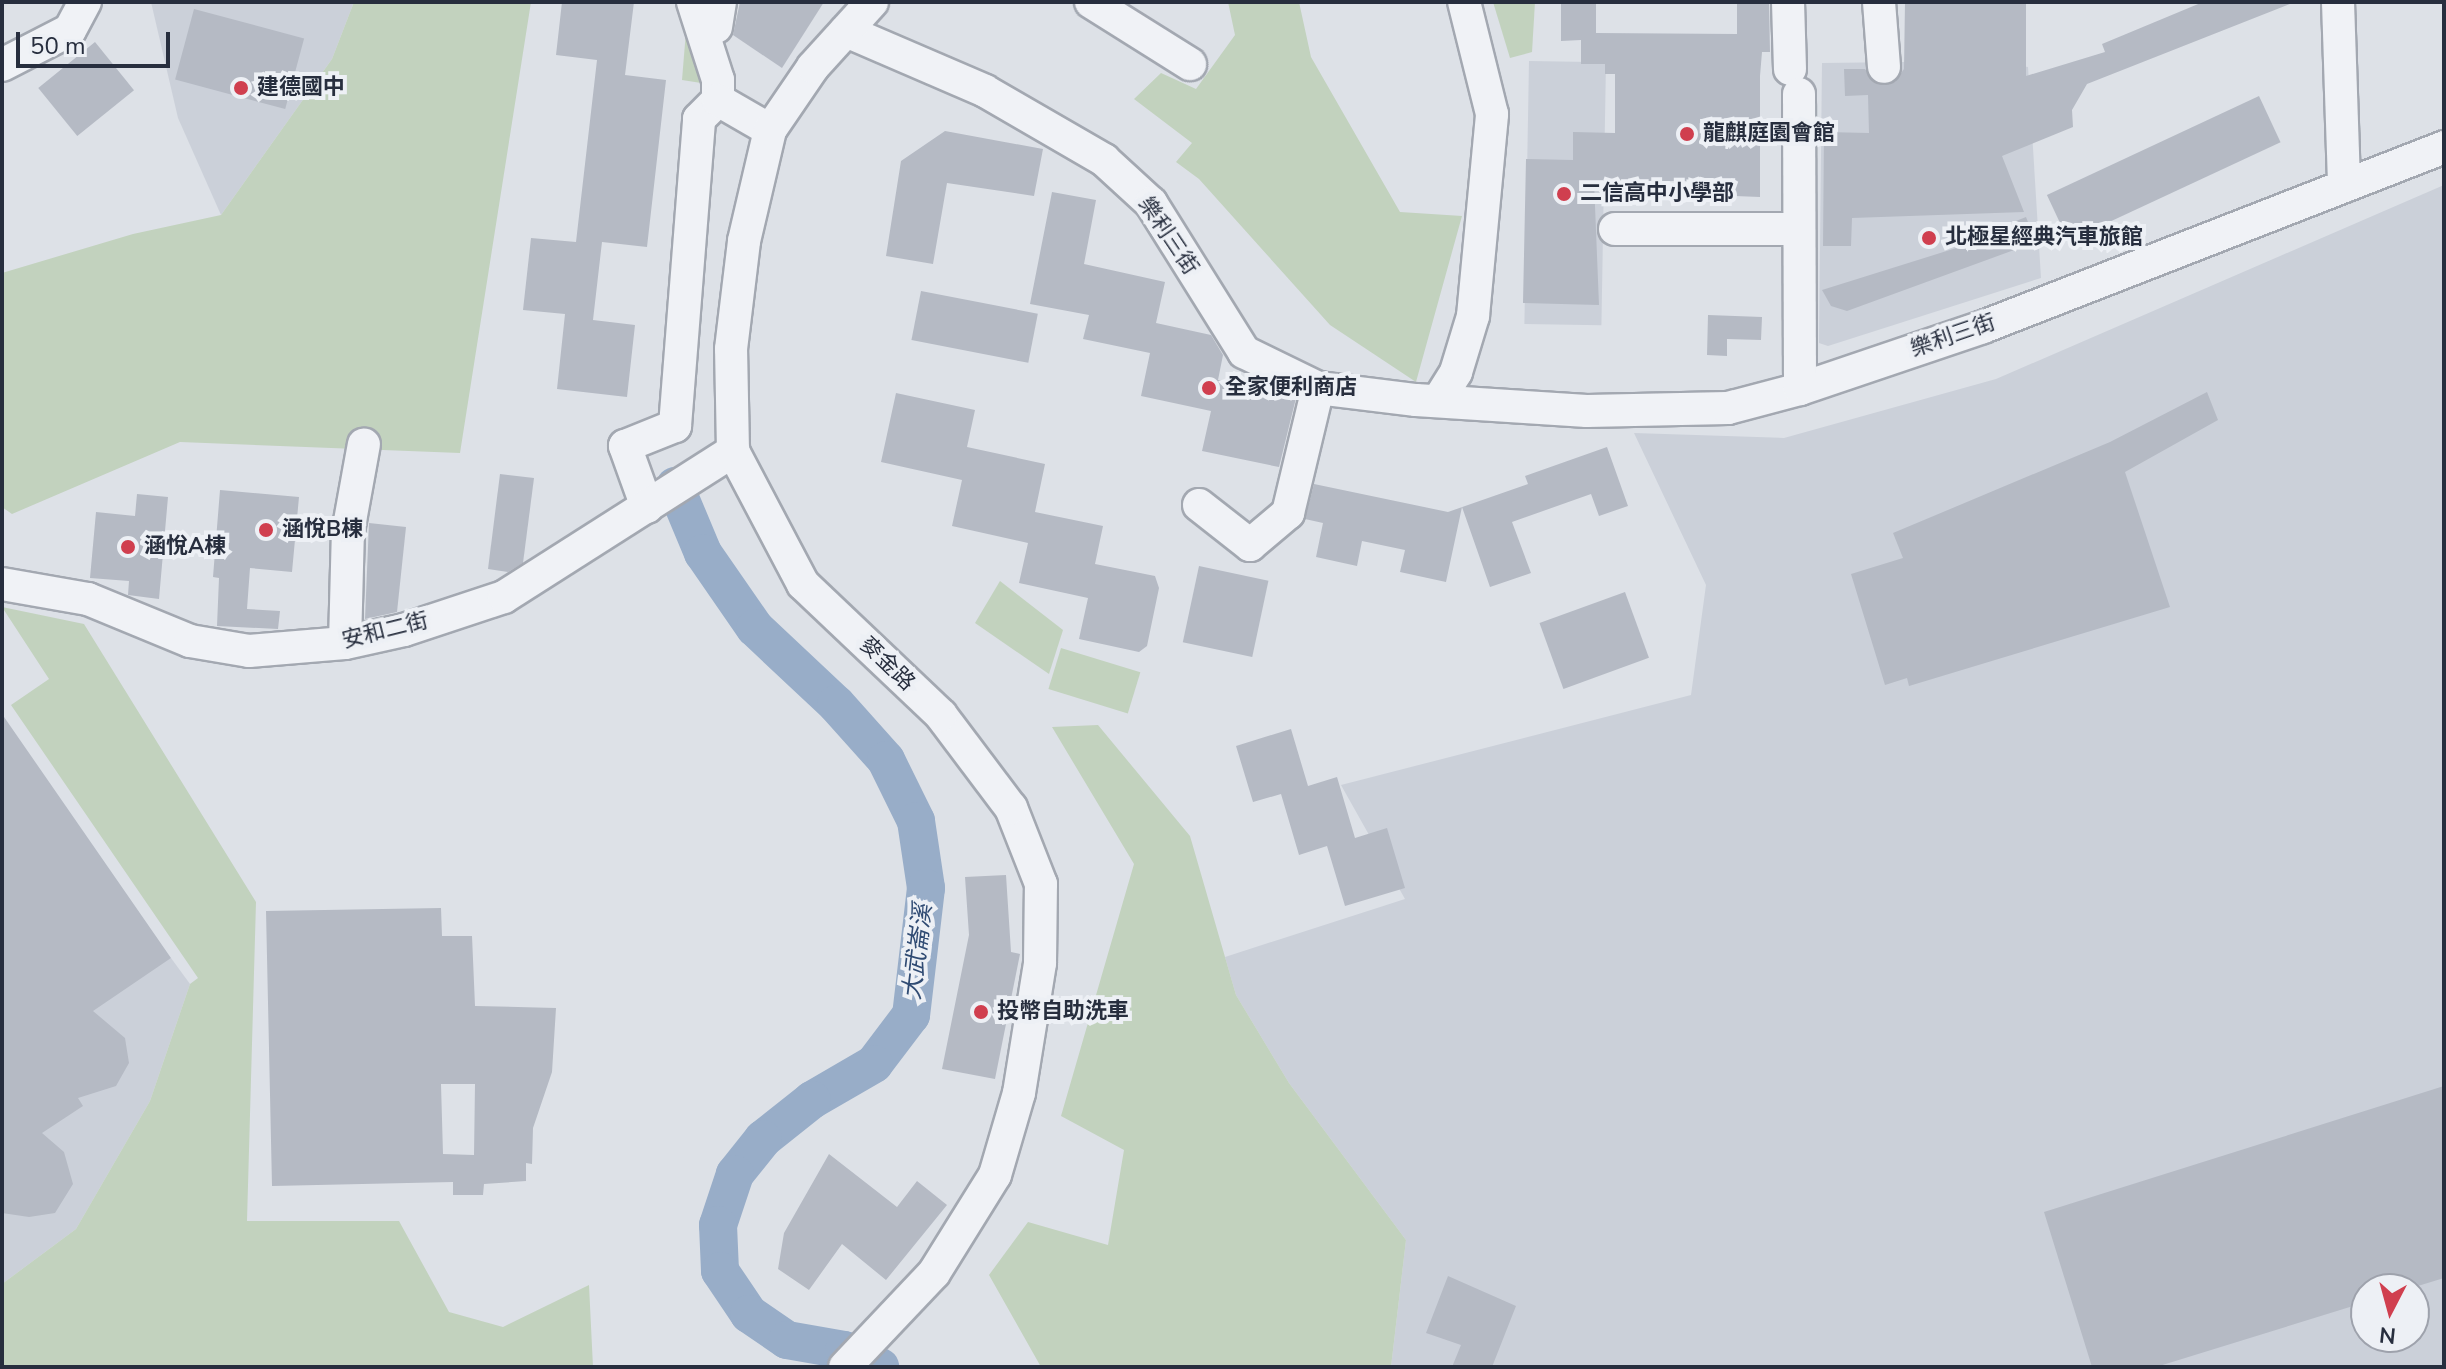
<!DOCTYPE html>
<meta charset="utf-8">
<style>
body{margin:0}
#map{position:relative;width:2446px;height:1369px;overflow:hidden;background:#dde1e7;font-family:"Nunito Sans","Noto Sans TC",sans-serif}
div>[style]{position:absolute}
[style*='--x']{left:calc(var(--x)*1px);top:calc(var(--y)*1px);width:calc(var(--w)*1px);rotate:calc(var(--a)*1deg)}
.built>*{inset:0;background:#cbd0d9;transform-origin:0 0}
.green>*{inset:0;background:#c2d2be;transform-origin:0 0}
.river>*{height:38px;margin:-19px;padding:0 19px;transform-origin:19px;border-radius:19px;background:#98adc8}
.building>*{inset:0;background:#b5bac4;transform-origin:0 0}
.roads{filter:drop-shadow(2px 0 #a3a8b1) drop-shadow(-2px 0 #a3a8b1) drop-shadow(0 2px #a3a8b1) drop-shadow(0 -2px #a3a8b1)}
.minor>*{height:32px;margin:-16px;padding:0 16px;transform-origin:16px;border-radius:16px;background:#f0f2f6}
.dots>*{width:22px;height:22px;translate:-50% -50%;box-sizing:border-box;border:4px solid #edf0f5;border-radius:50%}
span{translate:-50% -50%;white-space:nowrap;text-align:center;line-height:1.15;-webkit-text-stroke:8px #edf0f5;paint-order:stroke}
.poi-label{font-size:22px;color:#272e3e;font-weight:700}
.left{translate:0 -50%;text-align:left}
.street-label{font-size:22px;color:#272e3e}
.water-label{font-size:24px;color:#304b73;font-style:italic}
.frame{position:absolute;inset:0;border:4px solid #272e3e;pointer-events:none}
.north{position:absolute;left:2350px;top:1273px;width:80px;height:80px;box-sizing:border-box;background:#edf0f5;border:2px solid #9ea2ac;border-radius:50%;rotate:186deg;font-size:22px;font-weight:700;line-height:32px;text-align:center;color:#272e3e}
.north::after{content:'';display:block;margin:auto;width:28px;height:36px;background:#d03f4f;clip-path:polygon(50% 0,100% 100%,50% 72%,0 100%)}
.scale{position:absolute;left:16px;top:32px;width:154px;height:36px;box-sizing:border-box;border:4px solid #272e3e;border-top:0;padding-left:10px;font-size:24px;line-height:28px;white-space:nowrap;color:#272e3e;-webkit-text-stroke:6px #edf0f5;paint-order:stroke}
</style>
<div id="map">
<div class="built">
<i style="clip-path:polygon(151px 2px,354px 2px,332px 59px,221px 215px,178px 118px)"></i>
<i style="left:1529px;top:61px;width:77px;height:263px;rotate:1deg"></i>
<i style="clip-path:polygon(1982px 61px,2028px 67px,2041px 278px,1828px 346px,1819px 343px,1822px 63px)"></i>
<i style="clip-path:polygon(evenodd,2444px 185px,2444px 1367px,1391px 1367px,1406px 1240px,1289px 1083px,1236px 995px,1225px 957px,1405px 899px,1341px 785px,1691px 695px,1706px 585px,1634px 433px,1784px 438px,1996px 379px,2444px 185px,2366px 1289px,2414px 1289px,2414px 1337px,2366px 1337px,2366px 1289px)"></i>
<i style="clip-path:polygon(171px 958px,190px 984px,150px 1101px,76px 1229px,2px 1284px,2px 1000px)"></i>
</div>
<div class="green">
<i style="clip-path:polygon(354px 2px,531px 2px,460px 453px,180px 442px,12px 514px,2px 507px,2px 273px,133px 234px,221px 215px,332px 59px)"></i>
<i style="clip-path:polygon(1228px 2px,1299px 2px,1311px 57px,1400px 212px,1462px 216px,1416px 382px,1330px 325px,1199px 179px,1176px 162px,1192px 143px,1134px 99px,1161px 73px,1196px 89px,1235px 35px)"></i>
<i style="clip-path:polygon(1493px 2px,1535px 2px,1532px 52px,1510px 58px)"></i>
<i style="clip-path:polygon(687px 19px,714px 85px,682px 80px)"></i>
<i style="clip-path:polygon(1000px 581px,1063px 630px,1049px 674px,975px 623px)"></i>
<i style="clip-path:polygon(2px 607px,84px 624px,256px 902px,247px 1221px,399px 1221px,449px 1312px,503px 1327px,589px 1285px,593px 1367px,2px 1367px,2px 1284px,76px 1229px,150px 1101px,190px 984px,198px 978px,11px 705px,49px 679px)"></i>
<i style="left:1061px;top:648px;width:83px;height:43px;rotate:17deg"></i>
<i style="clip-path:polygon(1098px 725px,1190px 836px,1236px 995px,1289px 1083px,1406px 1240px,1391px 1367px,1041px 1367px,989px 1275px,1028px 1222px,1108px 1245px,1124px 1150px,1061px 1116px,1134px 864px,1052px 727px)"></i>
</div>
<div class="river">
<i style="--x:675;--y:486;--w:73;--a:67.3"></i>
<i style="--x:703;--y:553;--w:91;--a:55.3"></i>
<i style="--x:755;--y:628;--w:111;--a:43.2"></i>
<i style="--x:836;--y:704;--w:75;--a:48.2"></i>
<i style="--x:886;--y:760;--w:68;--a:63.8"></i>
<i style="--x:916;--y:821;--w:68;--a:81.5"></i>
<i style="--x:926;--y:888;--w:128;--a:96.7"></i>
<i style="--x:911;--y:1015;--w:61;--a:127.1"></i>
<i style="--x:874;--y:1064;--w:72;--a:149.9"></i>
<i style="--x:812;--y:1100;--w:63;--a:141.5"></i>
<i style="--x:763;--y:1139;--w:45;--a:128.7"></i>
<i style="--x:735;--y:1174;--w:54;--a:108.4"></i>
<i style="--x:718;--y:1225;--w:46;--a:87.5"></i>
<i style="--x:720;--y:1271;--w:52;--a:56"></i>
<i style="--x:749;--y:1314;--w:46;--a:34.4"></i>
<i style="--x:787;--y:1340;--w:58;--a:10"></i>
<i style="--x:844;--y:1350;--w:40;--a:25"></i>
</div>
<div class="building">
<i style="clip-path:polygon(562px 2px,634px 2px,625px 75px,666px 80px,647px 247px,602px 242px,593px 320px,635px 325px,627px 397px,557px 389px,565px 314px,523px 310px,531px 238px,576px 242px,597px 60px,556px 55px)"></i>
<i style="clip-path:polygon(740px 2px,824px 2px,782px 68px,733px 35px)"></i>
<i style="clip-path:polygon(1561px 2px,1596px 2px,1596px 33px,1737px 34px,1737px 2px,1769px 2px,1770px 52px,1762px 52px,1760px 76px,1760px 197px,1735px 196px,1734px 181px,1594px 181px,1599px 305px,1523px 303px,1526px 159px,1573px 160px,1573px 132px,1615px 133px,1615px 74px,1605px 74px,1605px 64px,1581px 64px,1581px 40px,1561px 41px)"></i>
<i style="clip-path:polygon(1905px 2px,2026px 2px,2026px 76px,2105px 52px,2102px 44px,2203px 2px,2295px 2px,2087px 84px,2072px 110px,2073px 127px,2002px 156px,2024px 212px,1852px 218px,1851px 246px,1823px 246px,1824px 132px,1869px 133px,1868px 95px,1845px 96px,1844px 69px,1865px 69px,1877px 84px,1895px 82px,1904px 69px)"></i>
<i style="left:194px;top:9px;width:114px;height:73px;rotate:15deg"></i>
<i style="left:95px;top:42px;width:62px;height:73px;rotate:51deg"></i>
<i style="left:2259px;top:96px;width:51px;height:234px;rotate:65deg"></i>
<i style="clip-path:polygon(945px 131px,1043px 149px,1034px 196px,947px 183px,933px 264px,886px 256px,901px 161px)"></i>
<i style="clip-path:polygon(1052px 192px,1096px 200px,1084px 264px,1165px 282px,1156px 323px,1211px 335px,1223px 355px,1218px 380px,1296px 398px,1279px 467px,1202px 451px,1211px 411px,1141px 396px,1150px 353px,1083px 339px,1089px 315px,1030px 304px)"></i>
<i style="clip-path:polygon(2026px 217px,2036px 242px,1847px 311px,1831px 306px,1822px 290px,1969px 244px,1968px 240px)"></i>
<i style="left:921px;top:291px;width:119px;height:50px;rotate:11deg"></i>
<i style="clip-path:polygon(1708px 315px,1762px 317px,1761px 340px,1727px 339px,1727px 356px,1707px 355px)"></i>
<i style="clip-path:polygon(2207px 392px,2218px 420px,2125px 472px,2170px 607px,1909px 686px,1907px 678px,1885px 685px,1851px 574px,1903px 558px,1893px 533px,2110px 442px)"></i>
<i style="clip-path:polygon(896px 393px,975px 410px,967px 447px,1045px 464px,1035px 512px,1103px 526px,1095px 564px,1155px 576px,1159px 588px,1147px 646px,1139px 652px,1079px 639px,1088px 598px,1019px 583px,1028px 543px,952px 526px,962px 480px,881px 462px)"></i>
<i style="clip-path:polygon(1607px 447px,1628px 506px,1599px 516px,1591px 494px,1512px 522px,1531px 573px,1490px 587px,1462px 507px,1446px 582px,1400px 572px,1405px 550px,1362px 541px,1357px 566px,1316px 557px,1323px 523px,1305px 519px,1314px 484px,1448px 512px,1528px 484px,1525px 476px)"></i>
<i style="clip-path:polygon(500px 474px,534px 478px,523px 563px,508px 572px,488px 569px)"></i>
<i style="clip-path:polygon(220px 490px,299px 497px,292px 572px,250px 568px,247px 609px,280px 611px,278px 629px,217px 626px,219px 578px,213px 577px)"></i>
<i style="clip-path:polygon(137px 494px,168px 497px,159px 599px,128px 595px,129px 581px,90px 578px,96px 512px,135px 516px)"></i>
<i style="clip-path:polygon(369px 523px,406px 527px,397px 612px,365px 619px)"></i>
<i style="left:1199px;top:566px;width:71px;height:78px;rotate:12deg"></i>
<i style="left:1625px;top:592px;width:70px;height:91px;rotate:70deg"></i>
<i style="clip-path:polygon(2px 714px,171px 958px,93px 1011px,125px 1038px,129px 1063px,116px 1086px,78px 1098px,83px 1106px,42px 1133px,64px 1152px,73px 1184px,55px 1213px,29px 1217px,2px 1213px)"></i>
<i style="clip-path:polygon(1291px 729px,1308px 786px,1337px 777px,1355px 838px,1387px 828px,1405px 888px,1345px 906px,1327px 846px,1299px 855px,1281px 794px,1253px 802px,1236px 746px)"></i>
<i style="clip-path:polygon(1006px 875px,1011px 952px,1020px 954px,995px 1079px,942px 1069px,969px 935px,965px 877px)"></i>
<i style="clip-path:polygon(evenodd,441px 908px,442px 936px,472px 936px,475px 1006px,556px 1008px,552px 1072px,533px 1128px,532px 1164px,526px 1163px,526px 1181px,484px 1184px,483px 1195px,453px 1195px,453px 1182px,272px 1186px,266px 911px,441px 908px,441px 1084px,475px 1084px,474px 1155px,443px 1154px,441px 1084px)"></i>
<i style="clip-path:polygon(2444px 1086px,2444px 1278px,2408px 1289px,2366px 1289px,2366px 1302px,2156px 1367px,2092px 1367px,2044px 1212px)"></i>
<i style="clip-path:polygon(829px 1154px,897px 1207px,917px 1181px,947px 1205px,886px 1280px,842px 1244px,809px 1290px,778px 1269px,784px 1233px)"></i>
<i style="clip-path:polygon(1448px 1276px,1516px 1306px,1492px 1367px,1452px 1367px,1461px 1345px,1426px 1333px)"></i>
</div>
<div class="roads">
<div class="minor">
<i style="--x:693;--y:2;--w:82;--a:72.2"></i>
<i style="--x:718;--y:80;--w:20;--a:90"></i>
<i style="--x:1091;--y:2;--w:117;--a:32.1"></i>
<i style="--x:1788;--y:2;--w:67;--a:88.3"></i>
<i style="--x:1879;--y:2;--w:65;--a:85.6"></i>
<i style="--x:2338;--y:2;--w:184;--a:88.1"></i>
<i style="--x:716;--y:27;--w:25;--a:-81"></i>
<i style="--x:846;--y:31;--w:151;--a:23.3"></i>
<i style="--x:985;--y:91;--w:138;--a:30.1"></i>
<i style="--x:1104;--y:160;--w:64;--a:42.5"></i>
<i style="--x:1151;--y:203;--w:176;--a:58"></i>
<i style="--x:1244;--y:352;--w:82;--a:25.9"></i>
<i style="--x:1318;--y:388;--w:99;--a:7"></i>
<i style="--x:1416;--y:400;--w:171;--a:3.7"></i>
<i style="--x:1587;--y:411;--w:141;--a:-1.2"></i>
<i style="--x:1728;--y:408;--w:74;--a:-14.8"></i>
<i style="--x:1800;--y:389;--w:193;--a:-18.7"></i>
<i style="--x:1983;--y:327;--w:495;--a:-21.3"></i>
<i style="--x:2;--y:65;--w:76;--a:-27.2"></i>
<i style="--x:70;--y:30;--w:32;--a:-62"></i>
<i style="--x:1799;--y:94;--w:295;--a:89.8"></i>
<i style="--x:1615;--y:229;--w:184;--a:0"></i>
<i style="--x:1438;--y:401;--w:34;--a:-58"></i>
<i style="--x:1456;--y:372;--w:59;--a:-73.1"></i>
<i style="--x:1473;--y:316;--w:203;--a:-84.6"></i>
<i style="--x:1492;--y:114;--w:115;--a:-104"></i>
<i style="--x:1199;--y:505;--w:65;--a:38.1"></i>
<i style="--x:1250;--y:545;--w:50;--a:-40.1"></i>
<i style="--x:1288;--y:513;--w:129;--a:-76.5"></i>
<i style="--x:647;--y:507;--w:65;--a:-109.8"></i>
<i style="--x:625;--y:446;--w:54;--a:-21.8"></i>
<i style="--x:675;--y:426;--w:308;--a:-85.5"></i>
<i style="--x:699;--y:119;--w:27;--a:-45"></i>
<i style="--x:718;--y:100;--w:60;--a:30"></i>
<i style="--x:2;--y:584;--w:87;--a:9.9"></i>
<i style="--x:88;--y:599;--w:110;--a:22.4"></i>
<i style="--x:190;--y:641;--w:60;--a:9.6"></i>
<i style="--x:249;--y:651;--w:96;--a:-4.8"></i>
<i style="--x:345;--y:643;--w:60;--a:-12.4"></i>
<i style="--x:404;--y:630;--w:105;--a:-18.3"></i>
<i style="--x:504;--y:597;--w:272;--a:-32.5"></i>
<i style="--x:345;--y:643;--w:111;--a:-88.5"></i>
<i style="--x:348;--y:532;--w:89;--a:-79.7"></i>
<i style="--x:845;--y:1367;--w:129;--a:-46.6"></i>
<i style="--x:934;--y:1273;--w:115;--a:-58.1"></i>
<i style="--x:995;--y:1175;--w:85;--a:-73.7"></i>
<i style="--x:1019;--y:1093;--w:132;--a:-80.8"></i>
<i style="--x:1040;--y:963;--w:79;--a:-89.3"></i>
<i style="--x:1041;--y:884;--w:82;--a:-111.5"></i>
<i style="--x:1011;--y:808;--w:116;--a:-127"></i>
<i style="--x:941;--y:715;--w:190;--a:-136.5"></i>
<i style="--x:803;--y:584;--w:150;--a:-117.8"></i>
<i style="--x:733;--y:451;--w:102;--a:-91.1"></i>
<i style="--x:731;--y:349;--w:109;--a:-83.1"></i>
<i style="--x:744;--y:241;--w:114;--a:-76.8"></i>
<i style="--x:770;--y:130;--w:76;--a:-55.7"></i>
<i style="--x:813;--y:67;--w:88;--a:-47.8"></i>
</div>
</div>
<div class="dots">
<i style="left:241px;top:88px;background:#d03f4f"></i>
<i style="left:1687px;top:134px;background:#d03f4f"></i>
<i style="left:1564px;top:194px;background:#d03f4f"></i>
<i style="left:1929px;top:238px;background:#d03f4f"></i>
<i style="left:1209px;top:388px;background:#d03f4f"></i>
<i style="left:266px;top:530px;background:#d03f4f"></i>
<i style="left:128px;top:547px;background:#d03f4f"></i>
<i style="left:981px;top:1012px;background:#d03f4f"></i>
</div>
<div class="poi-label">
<span class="left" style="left:257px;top:88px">建德國中</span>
<span class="left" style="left:1703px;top:134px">龍麒庭園會館</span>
<span class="left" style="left:1580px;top:194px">二信高中小學部</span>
<span class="left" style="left:1945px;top:238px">北極星經典汽車旅館</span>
<span class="left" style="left:1225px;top:388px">全家便利商店</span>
<span class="left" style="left:282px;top:530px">涵悅B棟</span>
<span class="left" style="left:144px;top:547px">涵悅A棟</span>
<span class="left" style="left:997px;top:1012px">投幣自助洗車</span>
</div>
<div class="street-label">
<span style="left:1168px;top:236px;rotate:56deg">樂利三街</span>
<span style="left:1953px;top:336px;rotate:-19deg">樂利三街</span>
<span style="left:385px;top:631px;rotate:-14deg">安和二街</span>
<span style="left:887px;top:664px;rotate:44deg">麥金路</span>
</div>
<div class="water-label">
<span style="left:918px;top:952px;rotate:-83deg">大武崙溪</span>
</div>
<div class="frame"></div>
<div class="north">N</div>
<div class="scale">50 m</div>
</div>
